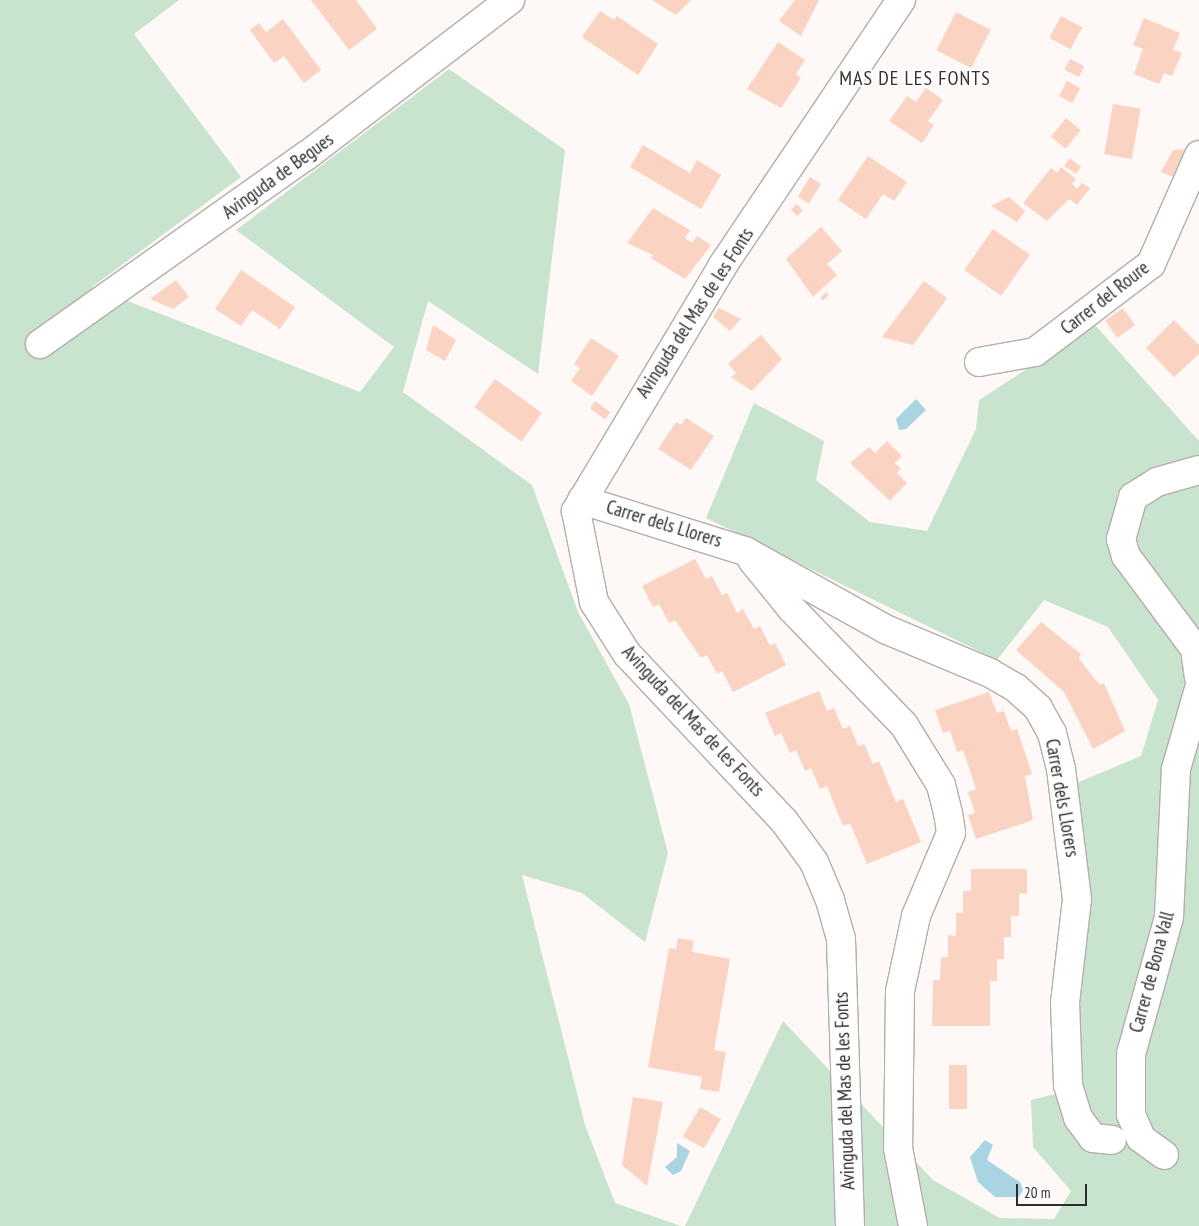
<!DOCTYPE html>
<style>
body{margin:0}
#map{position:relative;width:1199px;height:1226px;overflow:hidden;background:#fef9f7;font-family:"PT Sans Narrow",sans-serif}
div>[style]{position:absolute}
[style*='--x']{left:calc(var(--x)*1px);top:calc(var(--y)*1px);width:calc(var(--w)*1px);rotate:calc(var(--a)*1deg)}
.green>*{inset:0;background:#c8e3ce}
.water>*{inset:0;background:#a9d4e2}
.building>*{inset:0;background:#fad3c3;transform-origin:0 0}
.roads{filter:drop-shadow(1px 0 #b4adab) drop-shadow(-1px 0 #b4adab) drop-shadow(0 1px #b4adab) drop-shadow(0 -1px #b4adab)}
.minor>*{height:28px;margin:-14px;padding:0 14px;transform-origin:14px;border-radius:14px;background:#fff}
span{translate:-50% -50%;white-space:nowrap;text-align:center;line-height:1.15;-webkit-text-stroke:4px #fff;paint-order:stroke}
.street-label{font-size:19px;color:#2f2c2b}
.neighbourhood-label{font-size:20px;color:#373230;letter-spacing:1px}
.scale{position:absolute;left:1016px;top:1184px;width:71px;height:22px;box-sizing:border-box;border:2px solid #2f2c2b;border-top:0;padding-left:6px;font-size:15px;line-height:18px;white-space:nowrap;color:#2f2c2b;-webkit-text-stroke:4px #fff;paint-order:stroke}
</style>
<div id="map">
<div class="green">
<i style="clip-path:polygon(0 0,179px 0,134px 34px,241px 177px,92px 287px,360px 392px,394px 347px,236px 230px,449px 69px,565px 150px,538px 374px,428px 301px,403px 392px,532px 485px,578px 612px,629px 704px,668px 853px,645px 942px,582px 893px,522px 875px,585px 1125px,615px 1203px,681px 1226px,0 1226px)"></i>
<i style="clip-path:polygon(1095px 325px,1199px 441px,1199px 1226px,685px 1226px,783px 1021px,933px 1180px,1000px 1218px,1054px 1219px,1071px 1191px,1033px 1147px,1031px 1100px,1076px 1089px,1074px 784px,1141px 756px,1158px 700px,1108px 627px,1044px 600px,997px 660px,706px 518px,754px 403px,824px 441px,816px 480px,870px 522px,927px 531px,976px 429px,979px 400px)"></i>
</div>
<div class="water">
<i style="clip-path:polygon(916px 399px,926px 410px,906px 429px,899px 430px,896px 419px)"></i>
<i style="clip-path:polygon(985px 1140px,993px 1145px,987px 1160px,1020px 1182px,1023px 1190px,1019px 1197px,995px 1197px,978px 1182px,970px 1157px)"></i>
<i style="clip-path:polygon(677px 1143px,690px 1151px,681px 1171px,673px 1175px,665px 1167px,677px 1157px)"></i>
</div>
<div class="building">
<i style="clip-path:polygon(311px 0,356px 0,377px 29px,349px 50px)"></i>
<i style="clip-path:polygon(652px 0,691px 0,676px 15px)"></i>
<i style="clip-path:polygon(795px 0,819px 0,801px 36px,779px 21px)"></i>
<i style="clip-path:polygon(600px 11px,614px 20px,617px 16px,658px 44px,638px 75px,582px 37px)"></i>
<i style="left:956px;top:12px;width:39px;height:43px;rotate:27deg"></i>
<i style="left:1061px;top:16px;width:24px;height:25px;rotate:28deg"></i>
<i style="clip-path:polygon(1144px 18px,1180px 33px,1173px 50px,1182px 53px,1172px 76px,1164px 73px,1159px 84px,1134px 74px,1143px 49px,1133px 45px)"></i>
<i style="clip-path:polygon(283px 19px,321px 70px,304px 83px,284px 56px,274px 63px,250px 30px,259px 23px,266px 32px)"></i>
<i style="clip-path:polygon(778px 42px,805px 60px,796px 74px,801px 78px,781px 108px,747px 89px)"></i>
<i style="left:1070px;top:59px;width:16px;height:12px;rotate:27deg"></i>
<i style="left:1067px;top:81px;width:15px;height:17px;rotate:28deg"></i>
<i style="clip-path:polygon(926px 88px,943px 100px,928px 121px,934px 125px,922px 143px,889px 121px,907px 96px,916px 102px)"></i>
<i style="left:1113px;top:104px;width:28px;height:51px;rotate:10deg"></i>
<i style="left:1066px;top:118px;width:19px;height:24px;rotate:39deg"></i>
<i style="clip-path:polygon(643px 145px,690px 173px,697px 160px,721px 175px,701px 209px,630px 167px)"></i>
<i style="clip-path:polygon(1189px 149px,1176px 178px,1161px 172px,1173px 150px)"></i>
<i style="clip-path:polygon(868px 156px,907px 182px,894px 201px,883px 194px,866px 219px,838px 200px)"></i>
<i style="clip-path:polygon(1070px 158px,1081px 167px,1076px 174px,1064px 166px)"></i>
<i style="clip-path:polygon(1061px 167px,1076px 179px,1072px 184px,1077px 189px,1082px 183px,1090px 188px,1077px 205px,1069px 199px,1047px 221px,1023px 203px,1051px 168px,1057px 173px)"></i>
<i style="left:810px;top:177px;width:13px;height:23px;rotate:32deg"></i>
<i style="clip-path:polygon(1009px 197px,1025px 211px,1017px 222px,991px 206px)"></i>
<i style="left:797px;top:204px;width:9px;height:8px;rotate:49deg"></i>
<i style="clip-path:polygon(653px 208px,690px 230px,685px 238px,692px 243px,697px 236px,711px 245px,685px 279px,651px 258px,653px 255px,627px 243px)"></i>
<i style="clip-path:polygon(821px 227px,842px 251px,827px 264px,837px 275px,813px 297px,786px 259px)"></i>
<i style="left:993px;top:229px;width:45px;height:50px;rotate:35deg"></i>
<i style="clip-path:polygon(241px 270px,295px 307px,280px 329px,252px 310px,241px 326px,215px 309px)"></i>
<i style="clip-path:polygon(176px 280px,189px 297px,173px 309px,150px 299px)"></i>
<i style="clip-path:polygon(924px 281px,947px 298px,913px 345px,882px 337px)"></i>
<i style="left:826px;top:292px;width:4px;height:8px;rotate:45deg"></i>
<i style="clip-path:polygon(719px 308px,741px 319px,730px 331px,713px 317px)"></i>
<i style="left:1123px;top:308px;width:21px;height:22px;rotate:55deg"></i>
<i style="clip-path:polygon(1174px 320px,1199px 345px,1199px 354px,1174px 377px,1146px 348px)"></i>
<i style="clip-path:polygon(433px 325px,456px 340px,445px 361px,426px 350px)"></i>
<i style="clip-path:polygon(761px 335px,782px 359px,752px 391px,731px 377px,736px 373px,728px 364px)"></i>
<i style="clip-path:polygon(591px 338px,619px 356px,592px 396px,571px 381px,580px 368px,574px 364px)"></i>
<i style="left:495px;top:379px;width:58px;height:35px;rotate:36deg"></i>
<i style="left:595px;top:401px;width:19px;height:9px;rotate:36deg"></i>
<i style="clip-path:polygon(686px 418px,714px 436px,691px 470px,658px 449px,676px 422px,681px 425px)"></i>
<i style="clip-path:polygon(887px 441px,902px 456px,895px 463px,901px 469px,897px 473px,907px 483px,890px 501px,850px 463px,869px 447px,875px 453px)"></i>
<i style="clip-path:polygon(695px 559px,706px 579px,712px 576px,722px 595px,727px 593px,737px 613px,743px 609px,754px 629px,760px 626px,770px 646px,775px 643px,786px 665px,733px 692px,722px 671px,717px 674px,707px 655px,701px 658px,675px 620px,669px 623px,659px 604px,653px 607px,642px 586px)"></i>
<i style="clip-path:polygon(1041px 622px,1081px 654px,1079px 658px,1089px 672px,1100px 685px,1104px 683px,1125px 731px,1093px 749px,1064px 692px,1016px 650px)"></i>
<i style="clip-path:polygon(819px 691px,827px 711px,834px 708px,843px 729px,850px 726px,858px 746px,864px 744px,873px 764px,879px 761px,896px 802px,903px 799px,921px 842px,867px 864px,850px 823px,843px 826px,827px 786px,820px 789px,811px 768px,805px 771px,796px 750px,790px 753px,781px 733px,775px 736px,765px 713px)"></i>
<i style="clip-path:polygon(989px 692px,997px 713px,1004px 711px,1011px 731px,1017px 729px,1032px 774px,1025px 776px,1033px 820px,976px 839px,968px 815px,975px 813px,968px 792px,976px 789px,963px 750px,957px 752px,950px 731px,943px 733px,935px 710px)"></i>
<i style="clip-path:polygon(971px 869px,1027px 869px,1027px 894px,1019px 893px,1019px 916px,1011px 916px,1011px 937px,1004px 937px,1004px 959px,997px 959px,997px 981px,990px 981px,990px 1026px,932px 1026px,933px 980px,940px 980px,941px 957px,948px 957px,948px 935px,956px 936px,956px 913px,963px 913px,963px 891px,971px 891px)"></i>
<i style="clip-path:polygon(678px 938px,694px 941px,692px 952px,730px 959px,714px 1050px,726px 1052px,719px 1092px,700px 1089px,702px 1077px,648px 1067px,669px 948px,676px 949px)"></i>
<i style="left:949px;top:1065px;width:18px;height:44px"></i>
<i style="clip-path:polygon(633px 1097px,663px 1102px,647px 1186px,622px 1165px)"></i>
<i style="left:700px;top:1107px;width:24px;height:34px;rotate:30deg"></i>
</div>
<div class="roads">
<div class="minor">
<i style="--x:40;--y:344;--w:326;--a:-35.3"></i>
<i style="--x:306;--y:156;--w:257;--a:-37.4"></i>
<i style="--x:979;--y:362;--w:57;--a:-10.1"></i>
<i style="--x:1035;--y:352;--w:146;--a:-37.2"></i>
<i style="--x:1151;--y:264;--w:119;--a:-66.2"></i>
<i style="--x:1199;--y:470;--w:44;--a:164.1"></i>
<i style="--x:1157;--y:482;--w:28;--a:148"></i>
<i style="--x:1133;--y:497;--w:44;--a:105.9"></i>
<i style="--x:1121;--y:539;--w:18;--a:74"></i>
<i style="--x:1126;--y:556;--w:116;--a:53.4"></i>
<i style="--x:1195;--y:649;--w:28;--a:82"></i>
<i style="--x:582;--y:500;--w:171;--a:17.4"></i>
<i style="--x:745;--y:551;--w:160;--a:29.1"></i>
<i style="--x:885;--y:629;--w:114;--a:22.7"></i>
<i style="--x:990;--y:673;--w:30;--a:30"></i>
<i style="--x:1016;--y:688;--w:30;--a:42"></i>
<i style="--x:1038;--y:708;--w:29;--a:61"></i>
<i style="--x:1052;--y:733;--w:37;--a:76"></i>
<i style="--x:1061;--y:769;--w:131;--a:83"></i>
<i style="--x:1077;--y:899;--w:104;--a:96.6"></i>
<i style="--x:1065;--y:1002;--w:83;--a:87.9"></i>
<i style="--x:1068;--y:1085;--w:34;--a:73"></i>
<i style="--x:1078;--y:1118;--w:25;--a:53"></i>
<i style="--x:1093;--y:1138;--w:19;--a:6"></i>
<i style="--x:752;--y:560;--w:63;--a:50.8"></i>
<i style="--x:792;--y:609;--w:161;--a:46"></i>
<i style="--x:904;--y:725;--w:70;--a:58.3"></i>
<i style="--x:941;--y:785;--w:29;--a:76"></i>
<i style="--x:948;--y:813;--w:20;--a:81"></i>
<i style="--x:951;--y:833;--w:90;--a:112.9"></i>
<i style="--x:916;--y:916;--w:77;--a:102"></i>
<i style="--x:900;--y:991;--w:157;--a:90.7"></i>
<i style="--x:898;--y:1148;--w:79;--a:79.1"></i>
<i style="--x:1164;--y:1155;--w:29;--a:-144"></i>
<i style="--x:1141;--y:1138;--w:25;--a:-113"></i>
<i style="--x:1131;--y:1115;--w:61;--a:-90"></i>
<i style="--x:1131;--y:1054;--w:142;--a:-74.5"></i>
<i style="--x:1169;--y:917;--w:148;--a:-87.3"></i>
<i style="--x:1176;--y:769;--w:83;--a:-74"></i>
<i style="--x:850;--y:1226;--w:287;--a:-91.8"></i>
<i style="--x:841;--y:939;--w:41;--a:-105.8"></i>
<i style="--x:830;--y:900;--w:41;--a:-112.8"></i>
<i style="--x:814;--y:862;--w:51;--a:-126.2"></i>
<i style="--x:784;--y:821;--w:229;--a:-133.2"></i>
<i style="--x:627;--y:654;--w:62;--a:-122.4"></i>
<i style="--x:594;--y:602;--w:93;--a:-101.2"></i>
<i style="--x:576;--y:511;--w:287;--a:-59.1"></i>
<i style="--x:723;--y:265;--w:319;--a:-56.1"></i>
</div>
</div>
<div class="street-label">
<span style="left:278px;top:176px;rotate:-36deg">Avinguda de Begues</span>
<span style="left:1105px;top:298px;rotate:-38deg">Carrer del Roure</span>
<span style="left:695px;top:313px;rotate:-57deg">Avinguda del Mas de les Fonts</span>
<span style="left:664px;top:524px;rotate:17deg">Carrer dels Llorers</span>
<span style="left:693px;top:721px;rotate:47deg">Avinguda del Mas de les Fonts</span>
<span style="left:1062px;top:798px;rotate:80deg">Carrer dels Llorers</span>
<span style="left:1152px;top:972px;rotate:-75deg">Carrer de Bona Vall</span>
<span style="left:845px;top:1091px;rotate:-92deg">Avinguda del Mas de les Fonts</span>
</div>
<div class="neighbourhood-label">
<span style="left:915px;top:78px">MAS DE LES FONTS</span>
</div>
<div class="scale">20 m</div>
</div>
